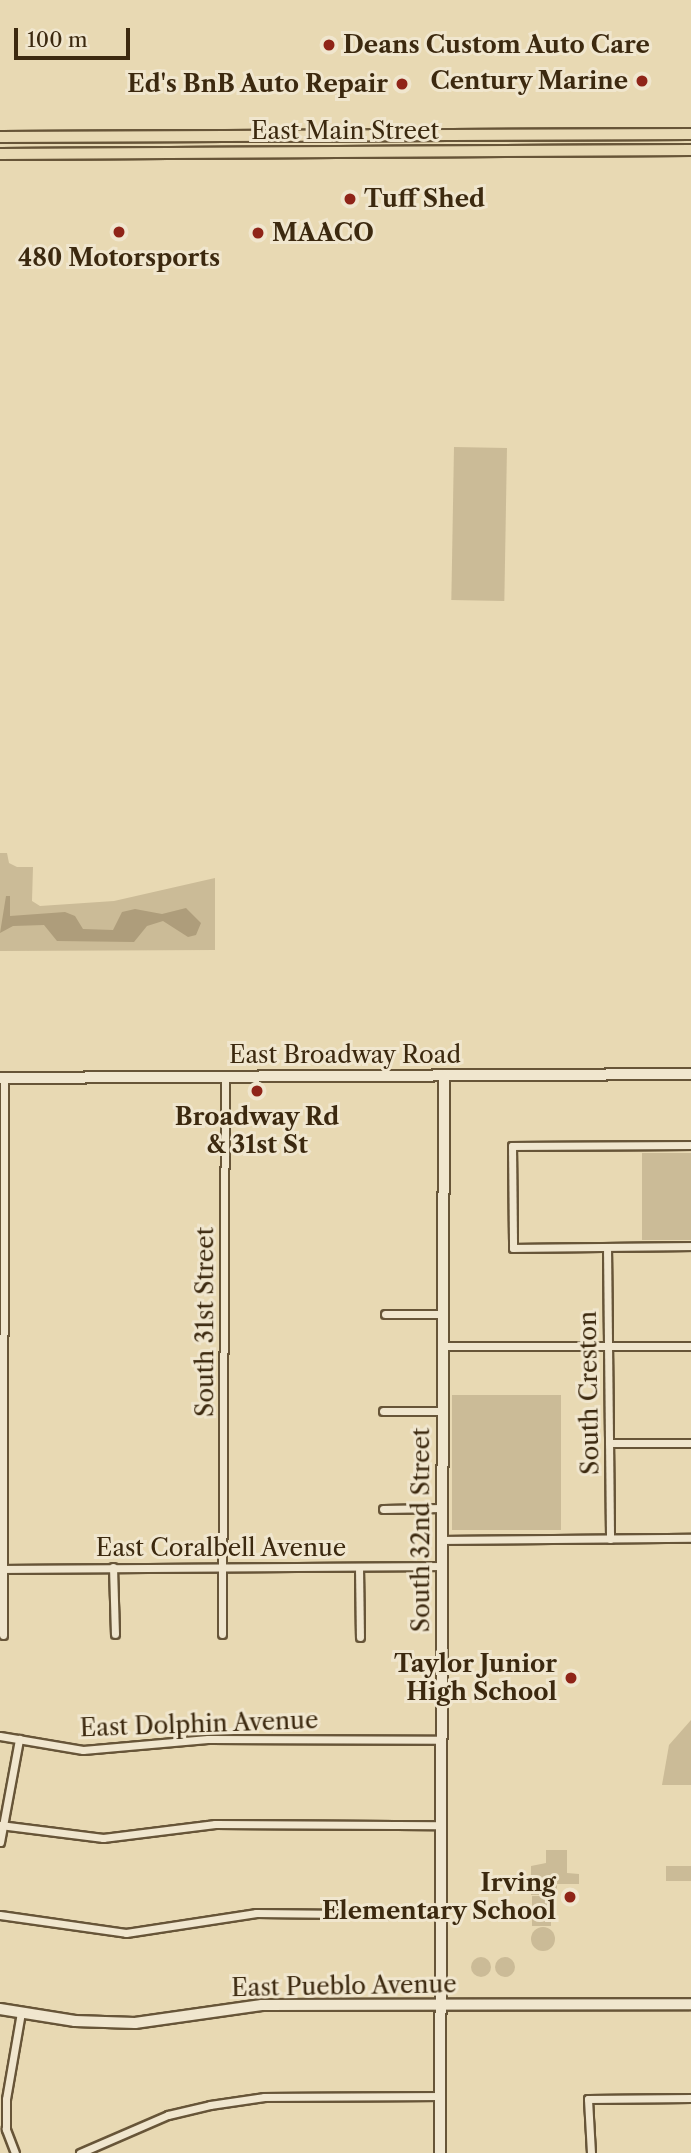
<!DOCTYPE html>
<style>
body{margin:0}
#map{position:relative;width:691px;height:2153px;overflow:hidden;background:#e8d9b3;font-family:"Libre Caslon Text",serif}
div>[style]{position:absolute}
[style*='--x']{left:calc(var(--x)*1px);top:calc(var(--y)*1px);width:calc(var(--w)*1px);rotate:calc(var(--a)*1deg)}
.green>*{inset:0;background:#cbbb97;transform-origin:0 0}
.round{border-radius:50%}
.water>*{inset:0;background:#ae9d7b}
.roads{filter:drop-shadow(2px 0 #675538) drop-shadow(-2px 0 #675538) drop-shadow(0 2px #675538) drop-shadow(0 -2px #675538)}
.street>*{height:7px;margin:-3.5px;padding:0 3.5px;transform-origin:3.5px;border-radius:3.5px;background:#f0e6ce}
.secondary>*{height:10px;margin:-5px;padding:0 5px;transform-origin:5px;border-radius:5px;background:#f0e6ce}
.primary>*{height:10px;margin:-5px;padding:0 5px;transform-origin:5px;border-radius:5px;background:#e8d9b3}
.dots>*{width:19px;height:19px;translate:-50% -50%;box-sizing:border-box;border:4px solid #f0e6ce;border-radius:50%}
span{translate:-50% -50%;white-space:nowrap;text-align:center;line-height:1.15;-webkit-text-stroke:6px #f0e6ce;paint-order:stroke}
.poi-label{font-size:24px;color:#3c290f;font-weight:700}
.left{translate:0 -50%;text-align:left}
.right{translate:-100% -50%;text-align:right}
.street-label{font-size:24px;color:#3c290f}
.scale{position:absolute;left:14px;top:28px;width:116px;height:32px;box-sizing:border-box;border:4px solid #3c290f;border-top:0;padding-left:9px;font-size:21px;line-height:24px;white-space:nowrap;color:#3c290f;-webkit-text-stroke:5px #f0e6ce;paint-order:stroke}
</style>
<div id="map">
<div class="green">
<i style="left:454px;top:447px;width:53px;height:153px;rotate:1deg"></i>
<i style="clip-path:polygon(0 853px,7px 853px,9px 863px,17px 867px,33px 867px,32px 901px,40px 906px,114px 901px,215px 878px,215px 950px,0 951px)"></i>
<i style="left:642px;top:1153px;width:49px;height:87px"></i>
<i style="left:452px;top:1395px;width:109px;height:135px"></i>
<i style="clip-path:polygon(691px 1720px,691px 1785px,662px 1785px,669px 1745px)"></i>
<i style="clip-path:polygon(546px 1850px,567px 1850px,567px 1873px,579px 1874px,579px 1884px,557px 1884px,557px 1895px,531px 1895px,531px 1866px,546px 1863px)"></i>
<i style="left:666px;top:1866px;width:25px;height:15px"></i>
<i style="left:532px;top:1896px;width:19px;height:30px"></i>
<i class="round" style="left:531px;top:1927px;width:24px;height:24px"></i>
<i class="round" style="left:495px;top:1957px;width:20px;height:20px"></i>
<i class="round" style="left:471px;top:1957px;width:20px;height:20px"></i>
</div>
<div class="water">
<i style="clip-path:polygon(6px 896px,10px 896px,10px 916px,65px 912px,75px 916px,83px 929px,113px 930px,122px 912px,135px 909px,162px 914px,186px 908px,201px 923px,196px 935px,188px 937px,163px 921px,147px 926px,134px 942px,57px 941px,44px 925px,13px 926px,0 933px)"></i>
</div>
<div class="roads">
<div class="street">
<i style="--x:691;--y:1145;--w:179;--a:179.7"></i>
<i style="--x:512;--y:1146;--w:102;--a:89.4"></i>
<i style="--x:513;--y:1248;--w:178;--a:-0.6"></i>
<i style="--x:607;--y:1247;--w:292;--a:89.4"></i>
<i style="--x:385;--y:1314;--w:58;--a:0"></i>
<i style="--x:442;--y:1346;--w:249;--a:0"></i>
<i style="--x:383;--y:1411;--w:59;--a:0"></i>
<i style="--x:609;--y:1443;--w:82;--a:0"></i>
<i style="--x:383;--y:1509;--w:59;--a:-1"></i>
<i style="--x:442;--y:1540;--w:249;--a:-0.5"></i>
<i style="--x:113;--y:1567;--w:67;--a:88.3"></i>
<i style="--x:359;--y:1567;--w:70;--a:89.2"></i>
<i style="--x:2;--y:1569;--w:440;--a:-0.4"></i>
<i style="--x:222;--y:1634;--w:557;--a:-89.69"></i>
<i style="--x:3;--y:1635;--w:557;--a:-89.9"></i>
<i style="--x:0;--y:1736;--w:84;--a:9.6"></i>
<i style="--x:83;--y:1750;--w:125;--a:-5"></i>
<i style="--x:208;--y:1739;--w:234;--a:0.2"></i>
<i style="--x:0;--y:1825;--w:104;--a:7.2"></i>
<i style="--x:103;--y:1838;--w:113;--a:-7.1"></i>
<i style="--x:215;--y:1824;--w:226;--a:0.3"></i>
<i style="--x:0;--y:1842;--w:105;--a:-79.5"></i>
<i style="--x:0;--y:1915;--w:127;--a:8.1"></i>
<i style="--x:126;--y:1933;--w:132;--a:-8.7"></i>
<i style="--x:256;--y:1913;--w:185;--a:0.6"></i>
<i style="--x:15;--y:2153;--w:26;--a:-111"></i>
<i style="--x:6;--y:2129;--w:30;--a:-90"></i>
<i style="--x:6;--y:2099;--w:88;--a:-80.2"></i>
<i style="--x:80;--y:2153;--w:96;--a:-23.4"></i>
<i style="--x:168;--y:2115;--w:43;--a:-13.4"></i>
<i style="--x:210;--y:2105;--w:55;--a:-8.4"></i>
<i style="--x:264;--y:2097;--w:176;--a:-0.3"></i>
<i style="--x:591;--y:2153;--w:54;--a:-93.2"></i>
<i style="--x:588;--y:2099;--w:103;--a:-0.6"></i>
</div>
<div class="secondary">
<i style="--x:0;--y:1078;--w:691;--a:-0.33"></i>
<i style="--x:0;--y:2009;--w:76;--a:9.1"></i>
<i style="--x:75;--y:2021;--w:60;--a:1.9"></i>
<i style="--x:135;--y:2023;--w:128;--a:-8.1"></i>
<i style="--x:262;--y:2005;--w:429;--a:-0.1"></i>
<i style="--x:440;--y:2153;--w:1078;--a:-89.79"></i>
</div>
<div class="primary">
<i style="--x:0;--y:137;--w:691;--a:-0.25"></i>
<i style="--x:0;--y:154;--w:691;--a:-0.33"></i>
</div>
</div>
<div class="dots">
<i style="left:329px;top:45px;background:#8f2418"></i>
<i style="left:642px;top:81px;background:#8f2418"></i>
<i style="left:402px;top:84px;background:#8f2418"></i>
<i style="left:350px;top:199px;background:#8f2418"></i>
<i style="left:119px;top:232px;background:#8f2418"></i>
<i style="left:258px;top:233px;background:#8f2418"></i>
<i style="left:257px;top:1091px;background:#8f2418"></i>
<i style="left:571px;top:1678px;background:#8f2418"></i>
<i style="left:570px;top:1897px;background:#8f2418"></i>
</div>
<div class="poi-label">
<span class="left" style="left:343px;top:45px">Deans Custom Auto Care</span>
<span class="right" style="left:628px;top:81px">Century Marine</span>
<span class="right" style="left:388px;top:84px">Ed's BnB Auto Repair</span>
<span class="left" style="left:364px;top:199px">Tuff Shed</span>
<span class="left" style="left:272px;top:233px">MAACO</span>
<span style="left:119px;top:258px">480 Motorsports</span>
<span style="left:257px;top:1131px">Broadway Rd<br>&amp; 31st St</span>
<span class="right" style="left:557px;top:1678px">Taylor Junior<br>High School</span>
<span class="right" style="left:556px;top:1897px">Irving<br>Elementary School</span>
</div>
<div class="street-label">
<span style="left:345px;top:131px">East Main Street</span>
<span style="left:345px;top:1055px">East Broadway Road</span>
<span style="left:205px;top:1322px;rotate:-90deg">South 31st Street</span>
<span style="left:589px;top:1393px;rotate:-91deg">South Creston</span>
<span style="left:421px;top:1530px;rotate:-90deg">South 32nd Street</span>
<span style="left:221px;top:1548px">East Coralbell Avenue</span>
<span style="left:199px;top:1724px;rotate:-2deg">East Dolphin Avenue</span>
<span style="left:344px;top:1986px;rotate:-1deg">East Pueblo Avenue</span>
</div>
<div class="scale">100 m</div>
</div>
